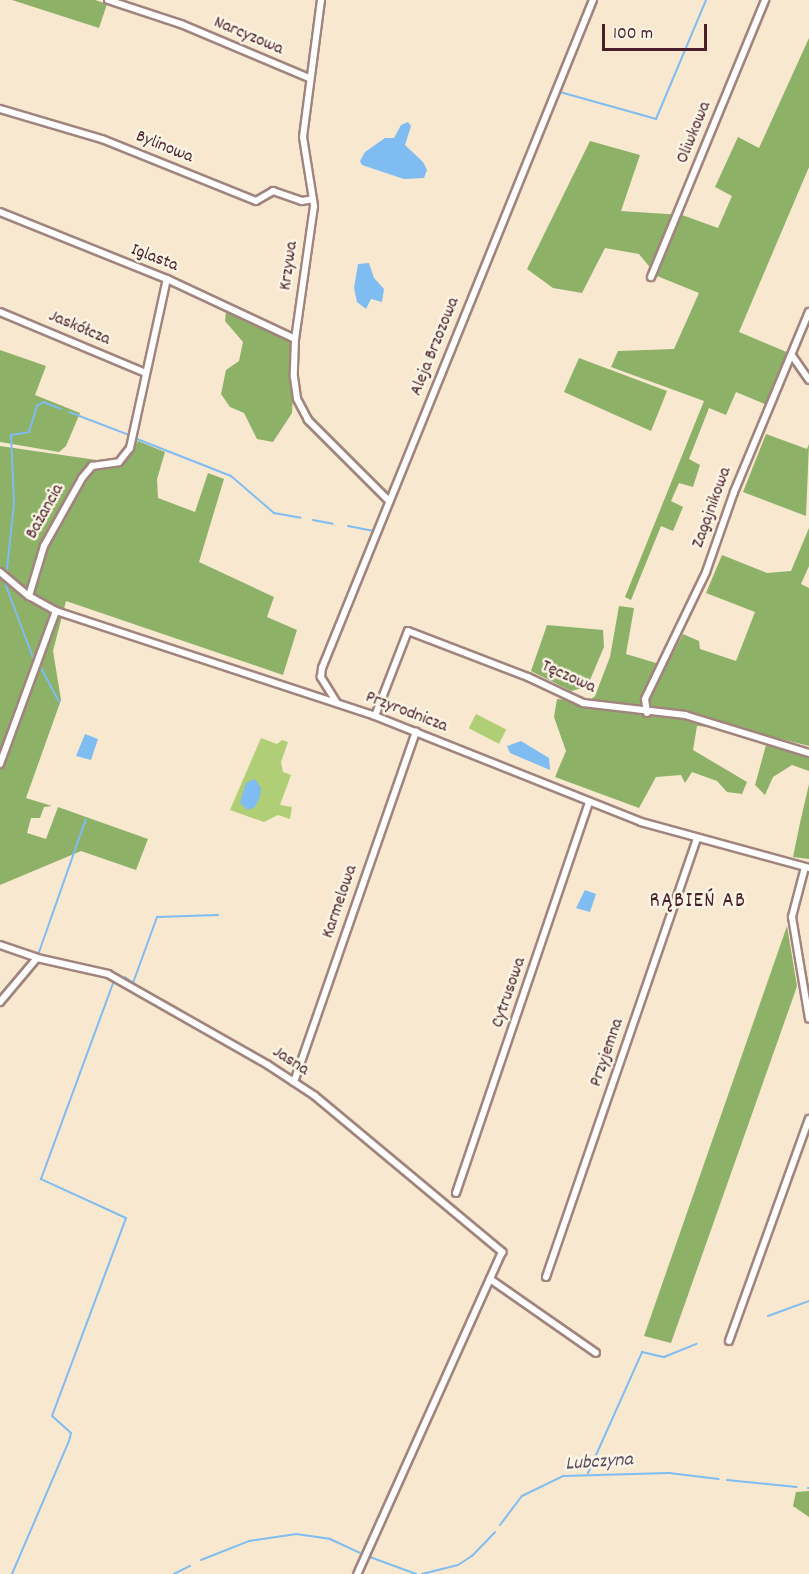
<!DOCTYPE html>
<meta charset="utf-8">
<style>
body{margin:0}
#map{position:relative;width:809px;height:1574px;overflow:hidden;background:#f8e8d0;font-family:Dekko,sans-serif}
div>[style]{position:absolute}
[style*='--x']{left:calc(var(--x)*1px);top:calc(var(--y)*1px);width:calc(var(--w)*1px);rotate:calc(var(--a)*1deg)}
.green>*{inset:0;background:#b0ce76;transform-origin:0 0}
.forest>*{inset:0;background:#8cb167}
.water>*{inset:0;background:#7ebcf1}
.stream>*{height:2px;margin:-1px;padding:0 1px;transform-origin:1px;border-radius:1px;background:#7ebcf1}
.roads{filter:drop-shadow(2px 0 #a1847e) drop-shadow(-2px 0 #a1847e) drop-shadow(0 2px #a1847e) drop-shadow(0 -2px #a1847e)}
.street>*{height:6px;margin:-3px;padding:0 3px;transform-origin:3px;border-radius:3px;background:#fff}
span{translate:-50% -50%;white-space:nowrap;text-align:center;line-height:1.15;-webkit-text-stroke:5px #fcf5e5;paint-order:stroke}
.street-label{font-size:18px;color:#4a1f2b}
.water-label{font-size:20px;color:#5a4e66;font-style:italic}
.quarter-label{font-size:21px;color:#4a1f2b;letter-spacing:1.5px}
.scale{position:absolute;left:602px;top:24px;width:105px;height:27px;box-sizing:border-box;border:3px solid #4a1f2b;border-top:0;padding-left:8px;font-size:18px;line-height:21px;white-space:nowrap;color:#4a1f2b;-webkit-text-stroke:4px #fcf5e5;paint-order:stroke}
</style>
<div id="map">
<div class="green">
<i style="left:476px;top:714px;width:34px;height:16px;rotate:27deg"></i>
<i style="clip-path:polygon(261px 738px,277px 744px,282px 740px,288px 742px,281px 762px,283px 772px,291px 775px,280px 805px,292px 807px,290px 819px,278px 815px,264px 822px,230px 810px)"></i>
</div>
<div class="forest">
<i style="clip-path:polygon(12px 0,95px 0,107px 4px,99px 28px)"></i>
<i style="clip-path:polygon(809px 38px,809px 167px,739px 332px,789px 353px,767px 405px,736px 392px,726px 415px,709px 408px,689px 459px,700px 465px,693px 487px,679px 483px,671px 501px,683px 507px,673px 531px,661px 526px,631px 600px,625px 597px,704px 401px,611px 367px,618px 351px,674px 349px,699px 293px,657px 276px,639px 254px,605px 248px,582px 293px,553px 288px,527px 269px,590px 141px,640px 155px,621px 211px,682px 215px,718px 228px,732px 196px,715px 187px,738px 137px,759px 148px)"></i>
<i style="clip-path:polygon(226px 311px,295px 344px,292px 413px,273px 442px,257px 439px,244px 413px,230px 407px,221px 394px,226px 370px,239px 361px,243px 342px,225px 321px)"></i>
<i style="clip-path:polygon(0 350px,46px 366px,35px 395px,80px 413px,66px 446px,59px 452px,0 442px)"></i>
<i style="clip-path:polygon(579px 358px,667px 391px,651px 431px,564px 392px)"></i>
<i style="clip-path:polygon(766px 434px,807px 449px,809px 444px,806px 516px,743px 492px)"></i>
<i style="clip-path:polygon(138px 441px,165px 452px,157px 479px,158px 498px,195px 512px,208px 473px,224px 479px,199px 562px,274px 597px,267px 617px,297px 630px,283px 675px,66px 601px,53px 651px,61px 700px,26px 798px,52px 806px,44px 807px,40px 818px,31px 818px,27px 833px,46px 839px,58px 807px,148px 839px,136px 870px,81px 851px,0 885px,0 446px,124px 464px)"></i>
<i style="clip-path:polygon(809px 528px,809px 566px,801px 584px,809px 588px,809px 746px,741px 729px,697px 726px,693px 750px,747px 782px,742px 794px,727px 792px,717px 781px,692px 772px,685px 783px,681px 775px,656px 777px,639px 808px,555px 777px,566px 751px,554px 717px,557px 699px,588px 702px,595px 696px,610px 657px,619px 606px,634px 608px,626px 654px,666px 666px,683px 634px,699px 641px,700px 649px,736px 661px,755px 612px,706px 593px,722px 555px,767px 573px,791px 571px)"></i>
<i style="clip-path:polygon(547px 625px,603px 630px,604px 647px,587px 687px,571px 691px,531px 671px)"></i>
<i style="clip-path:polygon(766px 745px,809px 756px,809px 771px,792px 765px,773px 777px,765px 795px,755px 785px)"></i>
<i style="clip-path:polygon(809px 784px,809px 859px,793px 857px,800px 823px)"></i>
<i style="clip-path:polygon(787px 926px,797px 986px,794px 995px,671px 1343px,644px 1336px)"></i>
<i style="clip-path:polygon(809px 1491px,809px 1517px,793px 1506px,796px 1492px)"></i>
</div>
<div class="water">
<i style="clip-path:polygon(408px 122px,411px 126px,405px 145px,423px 162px,427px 170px,424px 178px,404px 179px,362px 165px,360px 161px,365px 152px,385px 138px,394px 138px,401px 125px)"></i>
<i style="clip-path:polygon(369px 263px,374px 278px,384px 289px,382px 302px,371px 299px,366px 309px,357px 302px,354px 288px,358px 264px)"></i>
<i style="clip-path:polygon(85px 734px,98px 739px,91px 760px,76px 756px)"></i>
<i style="clip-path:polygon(521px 741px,549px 758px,550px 770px,510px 753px,507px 746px)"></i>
<i style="clip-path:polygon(255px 779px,261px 788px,260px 797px,255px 807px,248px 810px,240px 803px,246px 783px)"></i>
<i style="clip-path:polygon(585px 890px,596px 894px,590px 912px,576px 908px)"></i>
</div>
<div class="stream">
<i style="--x:560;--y:92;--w:100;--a:15.7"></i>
<i style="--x:656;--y:119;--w:129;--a:-67.2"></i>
<i style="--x:69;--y:412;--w:64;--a:21"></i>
<i style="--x:137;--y:439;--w:101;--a:21.5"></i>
<i style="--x:231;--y:476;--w:57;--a:40.7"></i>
<i style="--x:274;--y:513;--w:27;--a:10"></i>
<i style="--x:313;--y:520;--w:20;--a:11"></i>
<i style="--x:348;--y:526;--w:26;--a:11"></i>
<i style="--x:7;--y:569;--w:66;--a:-83.9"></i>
<i style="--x:14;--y:503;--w:68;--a:-92.5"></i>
<i style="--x:11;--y:435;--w:18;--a:-9"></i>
<i style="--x:29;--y:432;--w:27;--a:-73"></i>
<i style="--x:37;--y:406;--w:7;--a:-34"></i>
<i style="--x:43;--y:402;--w:19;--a:21"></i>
<i style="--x:3;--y:578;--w:88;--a:69.3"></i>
<i style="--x:41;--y:668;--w:38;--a:62"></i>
<i style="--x:38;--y:955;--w:144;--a:-70.6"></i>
<i style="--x:46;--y:957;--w:19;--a:9"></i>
<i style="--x:73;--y:962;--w:48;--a:15.8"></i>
<i style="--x:125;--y:977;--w:10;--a:37"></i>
<i style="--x:133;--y:983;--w:70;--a:-70"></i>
<i style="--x:157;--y:917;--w:61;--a:-1.9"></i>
<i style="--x:768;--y:1316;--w:44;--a:-20.1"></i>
<i style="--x:588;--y:1473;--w:133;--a:-65.9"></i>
<i style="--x:642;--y:1352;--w:23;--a:13"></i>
<i style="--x:664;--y:1357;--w:35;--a:-22"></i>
<i style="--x:727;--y:1480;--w:70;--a:5.7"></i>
<i style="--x:808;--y:1488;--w:1;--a:0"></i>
<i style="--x:500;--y:1525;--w:36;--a:-53"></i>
<i style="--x:522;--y:1496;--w:46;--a:-26"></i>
<i style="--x:563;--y:1476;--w:106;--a:-1.6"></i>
<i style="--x:669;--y:1473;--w:50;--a:6.8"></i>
<i style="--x:370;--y:1557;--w:49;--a:20.3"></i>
<i style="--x:201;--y:1560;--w:52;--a:-21.6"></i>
<i style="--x:249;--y:1541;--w:48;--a:-8.5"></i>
<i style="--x:296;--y:1534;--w:34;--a:8"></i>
<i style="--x:330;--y:1539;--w:33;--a:25"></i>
<i style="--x:12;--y:1574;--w:145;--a:-66.8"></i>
<i style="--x:69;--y:1441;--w:8;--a:-76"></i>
<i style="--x:71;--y:1433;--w:25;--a:-138"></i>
<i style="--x:52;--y:1416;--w:211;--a:-69.5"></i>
<i style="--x:126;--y:1218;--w:94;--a:-155.4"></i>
<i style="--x:41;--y:1179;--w:211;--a:-69.8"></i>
<i style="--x:174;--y:1574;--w:18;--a:-27"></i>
<i style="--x:422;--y:1574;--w:37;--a:-14"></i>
<i style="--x:458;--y:1565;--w:17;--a:-33"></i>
<i style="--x:472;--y:1556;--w:33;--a:-46"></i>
</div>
<div class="roads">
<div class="street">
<i style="--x:108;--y:0;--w:77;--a:18.2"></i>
<i style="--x:181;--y:24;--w:139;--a:22.9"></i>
<i style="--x:321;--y:0;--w:138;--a:97.5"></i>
<i style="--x:303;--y:137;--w:70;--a:80.9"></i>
<i style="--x:314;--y:206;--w:134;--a:98.1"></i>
<i style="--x:295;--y:339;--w:38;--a:92"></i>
<i style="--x:294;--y:377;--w:22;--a:82"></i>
<i style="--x:297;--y:399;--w:24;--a:62"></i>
<i style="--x:308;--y:420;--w:115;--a:45"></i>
<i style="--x:0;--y:109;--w:106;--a:16.4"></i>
<i style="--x:102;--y:139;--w:166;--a:21.9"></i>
<i style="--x:256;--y:201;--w:20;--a:-30"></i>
<i style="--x:273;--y:191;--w:31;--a:19"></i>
<i style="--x:302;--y:201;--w:11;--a:-10"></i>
<i style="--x:0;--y:212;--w:180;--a:21.9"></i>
<i style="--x:167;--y:279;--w:141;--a:25.1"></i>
<i style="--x:651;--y:277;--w:300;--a:-67.6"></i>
<i style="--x:0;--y:312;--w:158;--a:22.7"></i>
<i style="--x:793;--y:357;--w:28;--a:55"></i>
<i style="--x:0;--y:572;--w:38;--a:40"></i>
<i style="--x:29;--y:596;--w:31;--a:29"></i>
<i style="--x:56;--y:611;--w:336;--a:18.2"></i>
<i style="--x:375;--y:716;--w:286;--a:21.7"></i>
<i style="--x:641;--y:822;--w:174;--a:15.3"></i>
<i style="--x:29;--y:596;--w:52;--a:-73.3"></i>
<i style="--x:44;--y:546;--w:78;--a:-60.8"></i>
<i style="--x:82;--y:478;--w:16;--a:-50"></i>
<i style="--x:92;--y:466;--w:27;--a:-8"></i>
<i style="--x:119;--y:462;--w:18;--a:-52"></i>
<i style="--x:130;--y:448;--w:173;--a:-77.7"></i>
<i style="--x:337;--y:703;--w:31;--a:-122"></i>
<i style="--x:321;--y:677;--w:9;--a:-84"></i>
<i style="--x:322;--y:668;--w:721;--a:-67.92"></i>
<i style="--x:647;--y:713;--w:14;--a:-98"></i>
<i style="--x:645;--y:699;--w:141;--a:-64.3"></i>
<i style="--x:706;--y:572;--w:85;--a:-70.7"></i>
<i style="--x:734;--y:492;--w:195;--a:-67.4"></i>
<i style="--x:375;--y:716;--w:91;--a:-68.8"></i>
<i style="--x:408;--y:631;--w:129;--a:21"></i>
<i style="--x:528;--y:677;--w:61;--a:25.3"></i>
<i style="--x:583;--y:703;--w:103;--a:6.7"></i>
<i style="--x:685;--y:715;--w:130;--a:17"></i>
<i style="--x:0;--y:764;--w:163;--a:-69.9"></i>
<i style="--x:805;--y:867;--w:52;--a:104.6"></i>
<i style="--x:792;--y:917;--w:103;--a:80.5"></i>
<i style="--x:0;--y:945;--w:39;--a:19"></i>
<i style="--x:37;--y:958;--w:73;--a:12.7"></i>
<i style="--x:108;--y:974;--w:184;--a:29.6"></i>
<i style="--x:268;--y:1065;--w:56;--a:33.4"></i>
<i style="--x:315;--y:1096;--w:244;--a:39.8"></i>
<i style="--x:502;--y:1252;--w:353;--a:114.2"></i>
<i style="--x:0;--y:1002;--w:57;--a:-49.9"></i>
<i style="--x:294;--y:1082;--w:371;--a:-70.8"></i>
<i style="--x:456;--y:1193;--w:412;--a:-71.2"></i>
<i style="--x:546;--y:1277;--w:463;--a:-71"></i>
<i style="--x:490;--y:1279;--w:129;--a:34.9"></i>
<i style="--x:729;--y:1341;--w:236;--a:-70.2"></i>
</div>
</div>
<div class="street-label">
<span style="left:248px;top:37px;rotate:23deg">Narcyzowa</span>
<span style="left:695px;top:133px;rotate:-68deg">Oliwkowa</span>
<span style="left:164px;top:148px;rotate:22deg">Bylinowa</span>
<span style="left:154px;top:259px;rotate:21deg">Iglasta</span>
<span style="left:290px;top:266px;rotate:-82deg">Krzywa</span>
<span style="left:79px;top:329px;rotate:23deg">Jaskółcza</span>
<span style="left:436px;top:347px;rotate:-68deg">Aleja Brzozowa</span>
<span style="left:713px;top:508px;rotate:-70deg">Zagajnikowa</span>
<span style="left:46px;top:512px;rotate:-61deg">Bażancia</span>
<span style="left:568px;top:678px;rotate:24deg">Tęczowa</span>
<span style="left:406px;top:713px;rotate:21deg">Przyrodnicza</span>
<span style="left:341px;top:902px;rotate:-71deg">Karmelowa</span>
<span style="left:510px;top:993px;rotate:-71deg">Cytrusowa</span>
<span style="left:608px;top:1053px;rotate:-71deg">Przyjemna</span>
<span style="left:290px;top:1062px;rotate:33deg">Jasna</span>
</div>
<div class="water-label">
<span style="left:599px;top:1463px;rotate:-4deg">Lubczyna</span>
</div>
<div class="quarter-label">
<span style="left:698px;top:902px">RĄBIEŃ AB</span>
</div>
<div class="scale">100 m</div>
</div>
